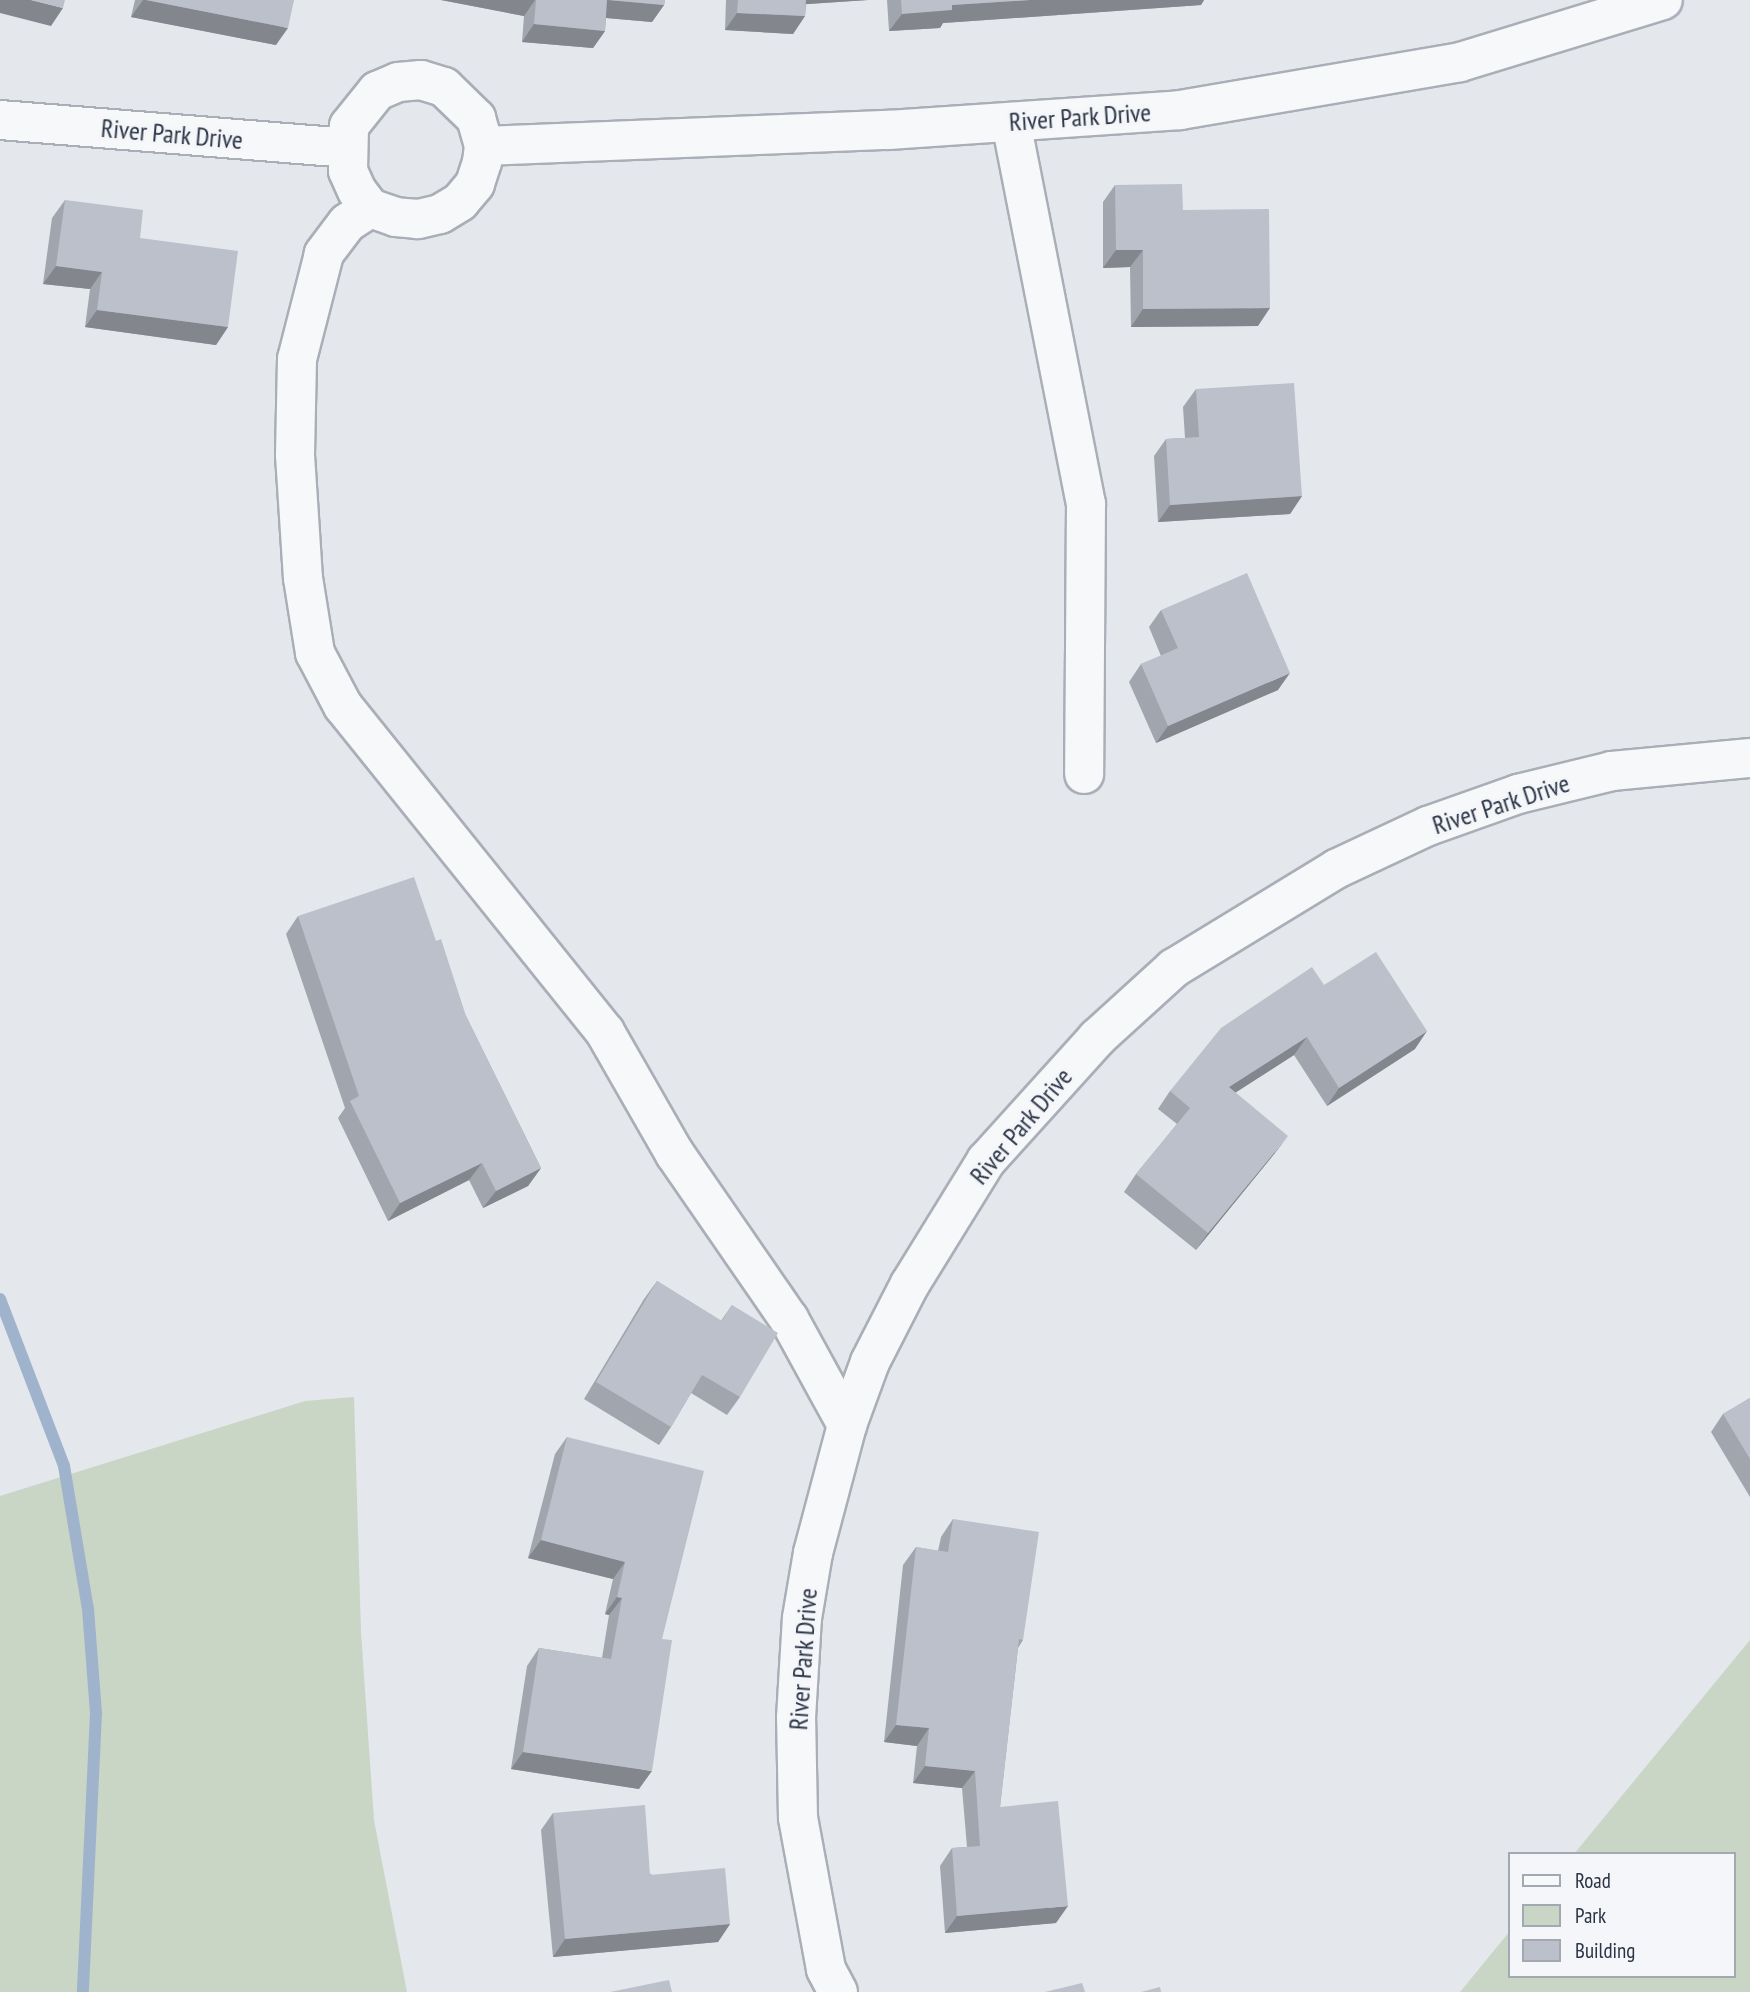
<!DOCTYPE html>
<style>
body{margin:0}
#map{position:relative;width:1750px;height:1992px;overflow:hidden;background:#e4e7ec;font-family:"PT Sans Narrow",sans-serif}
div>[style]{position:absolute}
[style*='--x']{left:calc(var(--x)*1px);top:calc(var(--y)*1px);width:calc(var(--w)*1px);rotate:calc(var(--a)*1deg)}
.green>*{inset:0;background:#c9d6c5}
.stream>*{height:12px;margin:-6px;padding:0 6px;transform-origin:6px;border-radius:6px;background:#9fb4cc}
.roads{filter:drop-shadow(2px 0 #a9aeb7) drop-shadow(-2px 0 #a9aeb7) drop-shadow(0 2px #a9aeb7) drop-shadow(0 -2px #a9aeb7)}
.minor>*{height:38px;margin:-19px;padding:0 19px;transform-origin:19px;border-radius:19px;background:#f7f8fa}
.wall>*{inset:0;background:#a1a5ae}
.shaded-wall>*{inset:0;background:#83868d}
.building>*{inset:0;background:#bbc0ca}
span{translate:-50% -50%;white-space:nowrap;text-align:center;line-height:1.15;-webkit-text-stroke:6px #f4f6f9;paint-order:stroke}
.street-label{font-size:26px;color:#2b3445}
.legend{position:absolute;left:1508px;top:1852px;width:228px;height:126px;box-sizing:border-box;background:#f4f6f9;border:2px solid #a4a8b1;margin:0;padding:9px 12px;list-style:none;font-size:21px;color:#2b3445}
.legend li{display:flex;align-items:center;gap:14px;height:35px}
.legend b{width:35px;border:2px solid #a4a8b1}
</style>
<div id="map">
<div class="green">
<i style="clip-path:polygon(354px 1397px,361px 1632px,374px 1820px,407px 1992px,0 1992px,0 1496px,305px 1401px)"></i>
<i style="clip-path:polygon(1750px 1640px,1750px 1992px,1460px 1992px,1510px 1931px,1510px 1976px,1734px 1976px,1734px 1854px,1574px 1854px)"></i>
</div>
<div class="stream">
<i style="--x:0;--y:1299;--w:179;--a:69"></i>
<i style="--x:64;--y:1466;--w:145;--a:80.5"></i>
<i style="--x:88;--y:1609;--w:104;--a:85.6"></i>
<i style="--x:96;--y:1713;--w:279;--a:92.7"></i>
</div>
<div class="roads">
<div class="minor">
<i style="--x:421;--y:80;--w:24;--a:17"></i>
<i style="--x:444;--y:87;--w:45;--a:44.1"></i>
<i style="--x:476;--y:118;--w:29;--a:74"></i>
<i style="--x:484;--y:146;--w:16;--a:97"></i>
<i style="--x:482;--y:162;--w:23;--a:108"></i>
<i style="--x:475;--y:184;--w:23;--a:130"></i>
<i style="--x:460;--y:202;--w:23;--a:149"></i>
<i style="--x:440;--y:214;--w:23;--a:167"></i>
<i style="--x:418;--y:219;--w:22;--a:-175"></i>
<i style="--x:396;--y:217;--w:28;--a:-161"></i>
<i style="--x:370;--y:208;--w:21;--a:-127"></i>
<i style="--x:357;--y:191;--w:22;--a:-114"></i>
<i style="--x:348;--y:171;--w:45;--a:-88.7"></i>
<i style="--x:349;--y:126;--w:45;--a:-51.3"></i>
<i style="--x:377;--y:91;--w:23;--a:-23"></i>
<i style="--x:398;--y:82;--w:23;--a:-5"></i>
<i style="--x:0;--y:120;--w:346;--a:4.6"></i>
<i style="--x:1011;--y:122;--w:389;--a:78.9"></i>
<i style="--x:1086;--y:504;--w:270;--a:90.4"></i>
<i style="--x:484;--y:146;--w:405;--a:-2.3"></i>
<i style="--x:889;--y:130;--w:292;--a:-3.9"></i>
<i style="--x:1180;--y:110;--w:284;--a:-9.7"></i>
<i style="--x:1460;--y:62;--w:212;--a:-17"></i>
<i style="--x:370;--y:208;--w:27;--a:147"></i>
<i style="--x:347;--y:223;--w:39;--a:127"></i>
<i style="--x:324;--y:254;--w:108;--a:104.4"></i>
<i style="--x:297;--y:359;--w:96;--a:91.2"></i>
<i style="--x:295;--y:455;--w:123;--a:86.3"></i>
<i style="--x:303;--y:578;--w:76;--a:80.9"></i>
<i style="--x:315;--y:653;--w:60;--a:62.2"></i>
<i style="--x:343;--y:706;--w:418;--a:51.2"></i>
<i style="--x:605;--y:1032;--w:141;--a:60.2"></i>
<i style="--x:675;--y:1154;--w:201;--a:55.4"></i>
<i style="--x:789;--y:1319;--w:121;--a:61.3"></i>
<i style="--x:838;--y:1992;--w:26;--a:-118"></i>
<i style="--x:826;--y:1969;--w:154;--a:-100.5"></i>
<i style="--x:798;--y:1818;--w:100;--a:-91.1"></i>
<i style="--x:796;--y:1718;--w:100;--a:-86.6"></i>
<i style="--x:802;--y:1618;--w:66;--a:-80.4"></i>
<i style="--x:813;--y:1553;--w:132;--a:-75.1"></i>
<i style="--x:847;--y:1425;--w:67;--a:-69.9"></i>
<i style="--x:870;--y:1362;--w:88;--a:-62.9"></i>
<i style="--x:910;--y:1284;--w:145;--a:-58.3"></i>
<i style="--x:986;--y:1161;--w:166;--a:-47.9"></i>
<i style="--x:1097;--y:1038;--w:104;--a:-42.3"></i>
<i style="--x:1174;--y:968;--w:190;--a:-31.4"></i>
<i style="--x:1336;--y:869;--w:102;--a:-25.1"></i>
<i style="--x:1428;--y:826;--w:96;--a:-19.6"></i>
<i style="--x:1518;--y:794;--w:97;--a:-13.7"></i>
<i style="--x:1612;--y:771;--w:139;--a:-5.4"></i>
</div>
</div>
<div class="wall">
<i style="clip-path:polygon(135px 0,294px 0,276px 45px,131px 17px)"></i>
<i style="clip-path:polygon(441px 0,665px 0,664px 5px,652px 22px,606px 18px,605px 31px,593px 48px,522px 42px,524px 16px)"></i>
<i style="clip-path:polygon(726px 0,868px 0,806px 4px,805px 16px,793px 34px,725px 30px)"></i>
<i style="clip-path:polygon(887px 0,1204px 0,1201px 5px,943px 23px,940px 28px,889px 31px)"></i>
<i style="clip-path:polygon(1115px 185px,1183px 210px,1258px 326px,1131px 327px,1130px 267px,1103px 268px,1103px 202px)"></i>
<i style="clip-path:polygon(65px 200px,140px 238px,228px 327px,216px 345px,85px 327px,90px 289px,43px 284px,52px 218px)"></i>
<i style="clip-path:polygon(1196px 389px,1302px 496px,1290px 514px,1158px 522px,1154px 456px,1166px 439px,1185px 438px,1183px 407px)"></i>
<i style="clip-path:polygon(1161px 610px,1278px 690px,1156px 743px,1129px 682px,1141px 664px,1161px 656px,1149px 627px)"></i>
<i style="clip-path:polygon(298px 916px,466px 1016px,541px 1168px,528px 1186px,483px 1208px,469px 1180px,388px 1221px,338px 1118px,345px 1108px,286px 934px)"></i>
<i style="clip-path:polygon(1324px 985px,1415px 1049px,1327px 1106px,1294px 1055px,1235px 1093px,1275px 1153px,1196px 1250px,1124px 1192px,1136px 1174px,1177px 1124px,1158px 1109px,1170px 1091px)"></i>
<i style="clip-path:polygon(657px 1281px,721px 1321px,732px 1305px,740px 1397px,727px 1415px,691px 1393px,671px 1427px,659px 1445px,584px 1399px,644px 1299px)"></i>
<i style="clip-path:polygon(1750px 1398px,1750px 1497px,1711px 1432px,1723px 1414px)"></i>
<i style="clip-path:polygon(567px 1437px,662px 1639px,639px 1789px,511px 1769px,527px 1666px,539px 1648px,602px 1658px,609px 1615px,605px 1614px,613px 1579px,528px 1558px,555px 1454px)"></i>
<i style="clip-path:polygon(953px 1519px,1023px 1640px,1018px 1648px,1000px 1807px,1056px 1923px,945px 1933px,940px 1866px,952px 1848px,967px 1847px,962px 1788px,913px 1783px,917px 1746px,884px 1742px,903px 1565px,916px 1547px,938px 1551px,941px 1537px)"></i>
<i style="clip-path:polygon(553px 1813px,730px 1924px,718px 1942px,553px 1957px,541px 1830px)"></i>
</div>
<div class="shaded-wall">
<i style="clip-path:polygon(0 0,31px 0,63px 8px,51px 26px,0 13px)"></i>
<i style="clip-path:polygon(143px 0,146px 0,288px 28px,276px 45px,131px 17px)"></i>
<i style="clip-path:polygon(441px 0,535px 0,524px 16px)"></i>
<i style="clip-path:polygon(607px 0,664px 5px,652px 22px,595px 17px)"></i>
<i style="clip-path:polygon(798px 0,868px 0,794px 5px)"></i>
<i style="clip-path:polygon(1030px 0,1204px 0,1201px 5px,943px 23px,940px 28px,889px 31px,902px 14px,952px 5px)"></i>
<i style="clip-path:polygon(737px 13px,805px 16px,793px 34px,725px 30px)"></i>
<i style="clip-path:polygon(534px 24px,605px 31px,593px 48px,522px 42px)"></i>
<i style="clip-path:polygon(1116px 250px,1143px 250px,1130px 267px,1103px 268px)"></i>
<i style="clip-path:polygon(56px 266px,102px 272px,90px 289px,43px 284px)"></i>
<i style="clip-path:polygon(1270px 308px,1258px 326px,1131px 327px,1143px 309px)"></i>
<i style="clip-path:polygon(97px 310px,228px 327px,216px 345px,85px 327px)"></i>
<i style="clip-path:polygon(1302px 496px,1290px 514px,1158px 522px,1170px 505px)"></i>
<i style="clip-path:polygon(1290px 673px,1278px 690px,1156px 743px,1168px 726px)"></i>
<i style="clip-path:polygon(1427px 1031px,1415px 1049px,1327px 1106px,1339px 1088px)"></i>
<i style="clip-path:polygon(1307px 1037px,1294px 1055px,1216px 1105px,1229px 1087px)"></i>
<i style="clip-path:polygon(1288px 1136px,1275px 1153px,1196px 1250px,1208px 1233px)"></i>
<i style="clip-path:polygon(482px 1163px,469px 1180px,388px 1221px,400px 1203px)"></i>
<i style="clip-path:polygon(541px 1168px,528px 1186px,483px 1208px,496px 1191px)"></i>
<i style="clip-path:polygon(541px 1540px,625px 1562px,613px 1579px,528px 1558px)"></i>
<i style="clip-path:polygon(617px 1597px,622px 1598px,609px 1615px,605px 1614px)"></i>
<i style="clip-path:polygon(896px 1725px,929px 1728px,917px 1746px,884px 1742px)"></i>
<i style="clip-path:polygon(523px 1752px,652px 1771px,639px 1789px,511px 1769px)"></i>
<i style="clip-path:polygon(925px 1766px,975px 1771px,962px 1788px,913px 1783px)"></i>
<i style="clip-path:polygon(1068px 1906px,1056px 1923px,945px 1933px,957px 1916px)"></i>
<i style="clip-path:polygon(730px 1924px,718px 1942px,553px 1957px,565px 1939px)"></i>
</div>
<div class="building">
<i style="clip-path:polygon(31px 0,65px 0,63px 8px)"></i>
<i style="clip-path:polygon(146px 0,294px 0,288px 28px)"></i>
<i style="clip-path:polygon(536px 0,607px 0,605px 31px,534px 24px)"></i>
<i style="clip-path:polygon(609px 0,665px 0,664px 5px)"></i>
<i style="clip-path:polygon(738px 0,806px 0,805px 16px,737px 13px)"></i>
<i style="clip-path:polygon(901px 0,1030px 0,952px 5px,952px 10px,902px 14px)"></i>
<i style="clip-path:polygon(1182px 184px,1183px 210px,1269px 209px,1270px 308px,1143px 309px,1143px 250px,1116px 250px,1115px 185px)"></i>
<i style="clip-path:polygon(65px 200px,143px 210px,140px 238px,238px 251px,228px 327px,97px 310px,102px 272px,56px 266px)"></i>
<i style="clip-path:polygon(1294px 383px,1302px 496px,1170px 505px,1166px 439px,1199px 437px,1196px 389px)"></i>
<i style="clip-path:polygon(1247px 573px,1290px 673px,1168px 726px,1141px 664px,1178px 648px,1161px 610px)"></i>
<i style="clip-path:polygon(414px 877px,436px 941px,441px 939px,466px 1016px,541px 1168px,496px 1191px,482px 1163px,400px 1203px,350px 1101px,359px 1096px,298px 916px)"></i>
<i style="clip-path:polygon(1376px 952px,1427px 1031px,1339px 1088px,1307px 1037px,1229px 1087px,1288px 1136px,1208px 1233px,1136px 1174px,1190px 1108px,1170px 1091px,1221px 1028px,1312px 967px,1324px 985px)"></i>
<i style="clip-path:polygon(657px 1281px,722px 1321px,732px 1305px,778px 1333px,740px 1397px,702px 1375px,671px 1427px,596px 1382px)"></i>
<i style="clip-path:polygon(1750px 1398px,1750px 1459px,1723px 1414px)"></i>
<i style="clip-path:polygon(567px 1437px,704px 1471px,662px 1639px,672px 1640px,652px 1771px,523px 1752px,539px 1648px,611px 1659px,622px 1598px,617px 1597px,625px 1562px,541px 1540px)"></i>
<i style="clip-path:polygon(953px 1519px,1039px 1532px,1023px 1640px,1019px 1639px,1000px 1807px,1058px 1801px,1068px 1906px,957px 1916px,952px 1848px,980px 1846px,975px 1771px,925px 1766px,929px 1728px,896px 1725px,916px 1547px,948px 1552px)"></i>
<i style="clip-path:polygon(645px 1805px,650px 1875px,725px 1868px,730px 1924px,565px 1939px,553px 1813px)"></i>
<i style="clip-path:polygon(669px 1980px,672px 1992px,610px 1992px)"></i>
<i style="clip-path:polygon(1082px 1983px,1085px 1992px,1045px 1992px)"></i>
<i style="clip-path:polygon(1160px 1987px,1161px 1992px,1141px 1992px)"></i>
</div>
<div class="street-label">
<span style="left:1080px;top:117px;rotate:-4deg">River Park Drive</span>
<span style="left:172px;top:134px;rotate:5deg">River Park Drive</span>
<span style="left:1501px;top:804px;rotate:-18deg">River Park Drive</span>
<span style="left:1021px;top:1126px;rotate:-50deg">River Park Drive</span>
<span style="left:803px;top:1659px;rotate:-86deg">River Park Drive</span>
</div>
<ul class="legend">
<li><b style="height:9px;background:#f7f8fa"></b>Road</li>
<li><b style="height:19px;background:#c9d6c5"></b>Park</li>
<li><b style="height:19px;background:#bbc0ca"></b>Building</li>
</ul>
</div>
